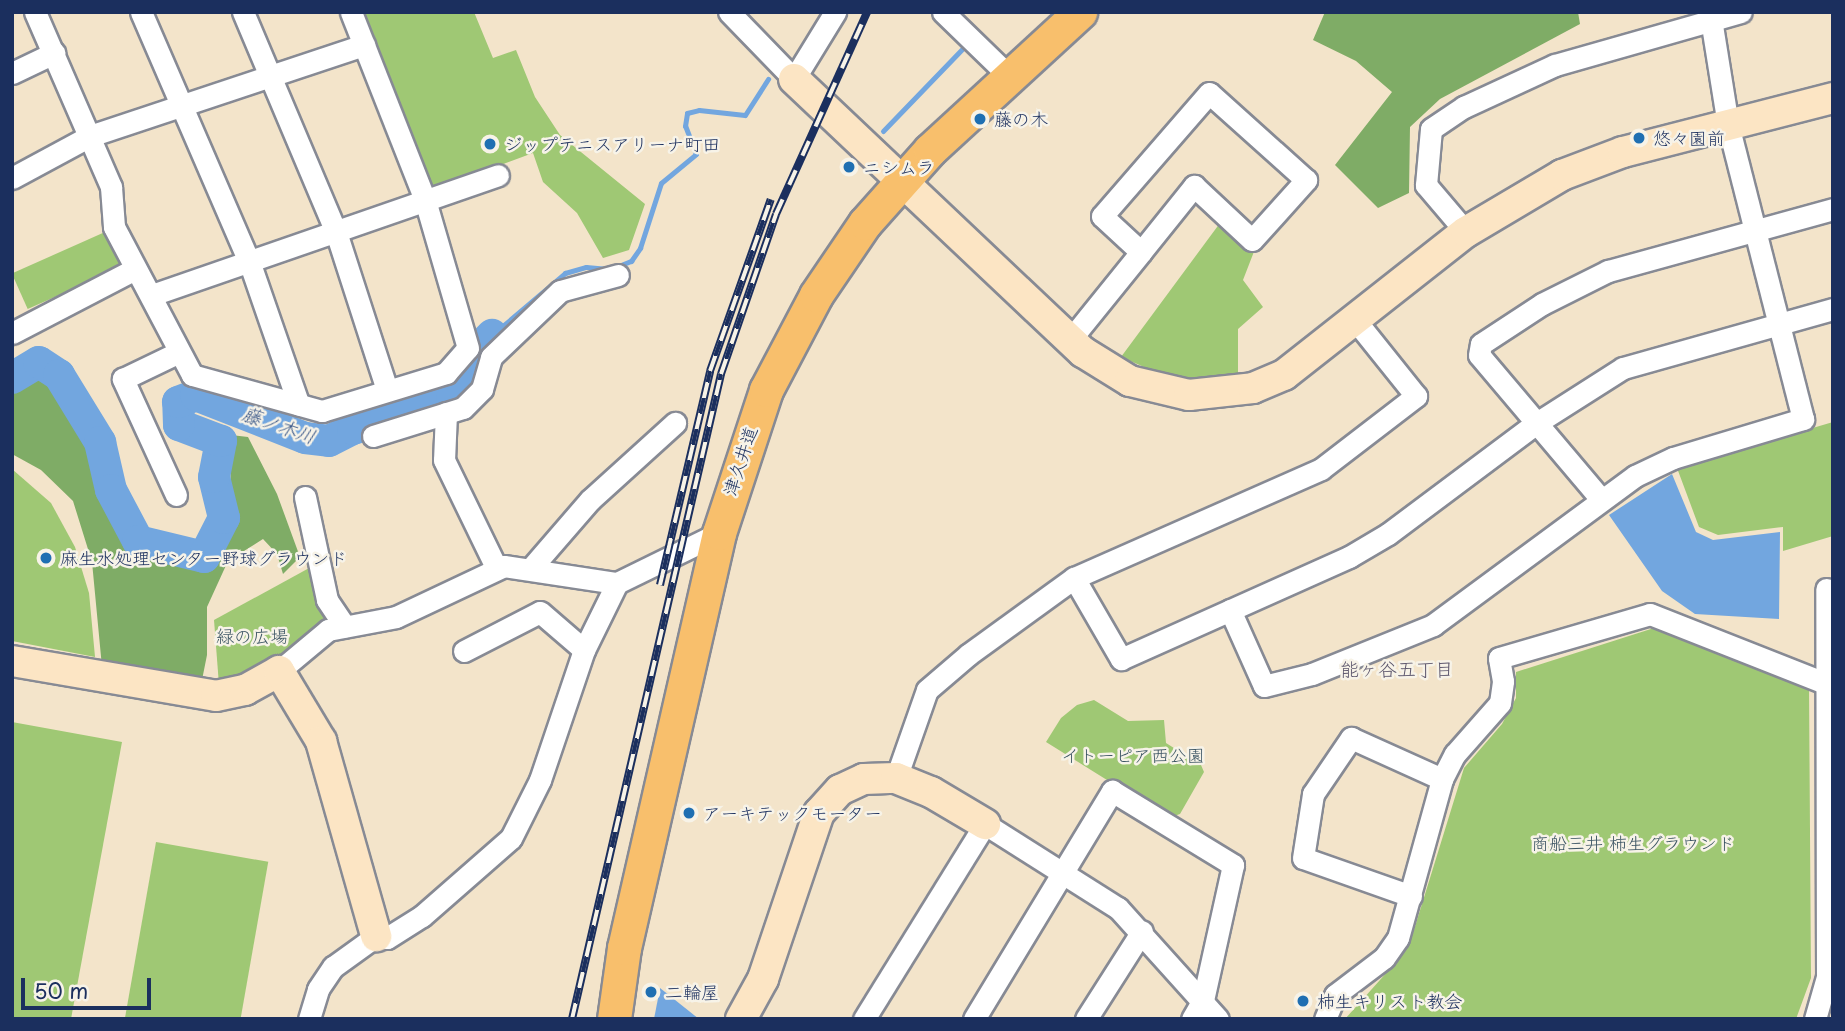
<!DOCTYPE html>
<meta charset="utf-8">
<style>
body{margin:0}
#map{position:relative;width:1845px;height:1031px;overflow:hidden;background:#f3e4ca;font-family:"Playpen Sans","Klee One",sans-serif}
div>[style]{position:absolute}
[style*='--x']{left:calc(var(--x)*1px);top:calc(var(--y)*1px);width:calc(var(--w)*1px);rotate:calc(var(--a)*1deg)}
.green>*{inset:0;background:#9fc874;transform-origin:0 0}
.forest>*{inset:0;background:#7fac66}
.water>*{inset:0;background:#72a6df}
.stream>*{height:5px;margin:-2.5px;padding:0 2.5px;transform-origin:2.5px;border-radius:2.5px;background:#72a6df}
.river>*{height:32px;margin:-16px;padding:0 16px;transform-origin:16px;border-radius:16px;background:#72a6df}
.roads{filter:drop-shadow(2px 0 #878a94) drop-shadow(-2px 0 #878a94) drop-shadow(0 2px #878a94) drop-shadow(0 -2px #878a94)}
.street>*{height:21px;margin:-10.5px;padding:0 10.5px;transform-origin:10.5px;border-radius:10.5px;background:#fff}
.secondary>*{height:30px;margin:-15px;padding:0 15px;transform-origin:15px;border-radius:15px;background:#fce5c4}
.primary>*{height:33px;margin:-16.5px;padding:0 16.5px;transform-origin:16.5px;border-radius:16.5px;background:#f8bf6c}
.rail>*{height:8px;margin-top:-4px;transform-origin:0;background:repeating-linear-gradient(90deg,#f7f3e8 0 16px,#1b2f5e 0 32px);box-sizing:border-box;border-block:2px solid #1b2f5e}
.dots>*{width:19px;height:19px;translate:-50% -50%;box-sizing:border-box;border:4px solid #f7f3e8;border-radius:50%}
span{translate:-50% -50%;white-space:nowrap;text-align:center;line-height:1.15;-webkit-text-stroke:5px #f7f3e8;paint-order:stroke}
.poi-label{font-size:18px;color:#1b2f5e}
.left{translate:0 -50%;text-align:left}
.street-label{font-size:18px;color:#1b2f5e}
.park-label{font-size:18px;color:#3c5564}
.water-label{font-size:19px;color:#355385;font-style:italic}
.neighbourhood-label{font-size:19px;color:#5d576d}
.frame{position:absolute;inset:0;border:14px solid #1b2f5e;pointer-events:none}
.scale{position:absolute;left:21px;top:978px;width:130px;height:32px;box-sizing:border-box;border:4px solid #1b2f5e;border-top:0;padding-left:9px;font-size:21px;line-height:24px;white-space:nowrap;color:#1b2f5e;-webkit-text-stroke:5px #f7f3e8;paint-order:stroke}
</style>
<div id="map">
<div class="green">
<i style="clip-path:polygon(357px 12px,474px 12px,493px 58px,516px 50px,535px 97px,560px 135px,645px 204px,629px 250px,603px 258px,577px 213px,543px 182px,533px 153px,428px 192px)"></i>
<i style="clip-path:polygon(1220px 223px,1255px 249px,1243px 280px,1263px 307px,1238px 329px,1238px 374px,1190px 379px,1158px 373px,1121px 357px)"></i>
<i style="left:105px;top:232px;width:39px;height:102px;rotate:66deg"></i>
<i style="clip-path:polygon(1833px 422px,1833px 536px,1783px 551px,1783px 527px,1718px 535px,1699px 527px,1677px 468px)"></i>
<i style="clip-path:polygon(12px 469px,51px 503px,75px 547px,89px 593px,95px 657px,12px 641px)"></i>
<i style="clip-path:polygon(311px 567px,334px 620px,251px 678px,219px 685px,214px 620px)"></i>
<i style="clip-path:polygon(1654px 628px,1809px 685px,1811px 978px,1796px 1019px,1345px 1019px,1397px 961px,1413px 933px,1464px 768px,1502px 724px,1516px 698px,1516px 672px)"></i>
<i style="clip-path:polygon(1094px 700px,1128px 721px,1164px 720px,1166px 743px,1201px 765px,1204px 772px,1180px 814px,1168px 818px,1046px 742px,1061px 718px,1077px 705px)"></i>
<i style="clip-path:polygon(12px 722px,122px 742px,71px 1019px,12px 1019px)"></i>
<i style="left:156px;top:842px;width:114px;height:180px;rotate:10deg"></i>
</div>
<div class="forest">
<i style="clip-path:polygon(1325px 12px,1578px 12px,1580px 24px,1440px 99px,1410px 127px,1409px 193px,1378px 208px,1335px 165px,1392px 92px,1356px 61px,1313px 40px)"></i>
<i style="clip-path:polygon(35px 372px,51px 384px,91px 443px,108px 495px,138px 543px,197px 557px,207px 567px,230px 525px,231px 435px,248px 437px,277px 494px,300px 557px,283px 574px,277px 554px,263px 539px,228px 561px,207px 607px,207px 655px,201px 685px,102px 667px,92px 562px,73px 501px,41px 470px,12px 454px,14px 383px)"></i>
</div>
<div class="water">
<i style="clip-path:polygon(1672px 474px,1696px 532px,1713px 540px,1780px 532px,1779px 619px,1695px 614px,1662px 591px,1609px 515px)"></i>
<i style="clip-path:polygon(660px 988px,699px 1019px,654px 1019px)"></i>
</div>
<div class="stream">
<i style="--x:883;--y:131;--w:117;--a:-46"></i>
<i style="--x:492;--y:335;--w:96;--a:-40.3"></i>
<i style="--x:565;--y:273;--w:22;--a:-16"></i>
<i style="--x:586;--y:267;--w:25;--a:5"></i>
<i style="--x:611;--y:269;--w:22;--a:-22"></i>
<i style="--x:631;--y:261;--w:16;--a:-55"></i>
<i style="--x:640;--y:248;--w:68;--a:-72.1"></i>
<i style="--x:661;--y:183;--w:45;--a:-39.6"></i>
<i style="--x:696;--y:154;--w:30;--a:-111"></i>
<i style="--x:685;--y:126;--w:13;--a:-81"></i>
<i style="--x:687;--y:113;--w:12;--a:-14"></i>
<i style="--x:699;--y:110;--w:46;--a:6.2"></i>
<i style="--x:745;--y:115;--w:43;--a:-57.4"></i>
</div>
<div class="river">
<i style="--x:12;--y:378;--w:31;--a:-31"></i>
<i style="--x:39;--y:362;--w:24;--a:33"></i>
<i style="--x:59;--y:375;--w:79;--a:58.5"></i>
<i style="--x:100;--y:442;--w:49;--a:77.1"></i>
<i style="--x:111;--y:490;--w:58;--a:62.1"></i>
<i style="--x:138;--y:541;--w:68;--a:13.6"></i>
<i style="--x:204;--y:557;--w:44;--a:-62.9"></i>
<i style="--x:224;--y:518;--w:42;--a:-103.7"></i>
<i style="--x:214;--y:477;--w:37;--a:-79"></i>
<i style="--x:221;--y:441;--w:45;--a:-159.1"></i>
<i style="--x:179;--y:425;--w:23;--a:-92"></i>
<i style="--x:178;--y:402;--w:19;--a:-21"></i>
<i style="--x:196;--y:395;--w:117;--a:21.5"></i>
<i style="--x:305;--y:438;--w:24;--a:7"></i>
<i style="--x:329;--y:441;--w:27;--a:-27"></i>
<i style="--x:353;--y:429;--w:103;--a:-16.9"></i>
<i style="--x:452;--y:399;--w:34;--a:-50"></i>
<i style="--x:474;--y:373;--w:24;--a:-81"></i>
<i style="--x:478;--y:349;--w:20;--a:-45"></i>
</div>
<div class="roads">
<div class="street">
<i style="--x:35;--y:12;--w:191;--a:66.5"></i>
<i style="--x:111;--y:187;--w:40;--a:85.7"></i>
<i style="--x:114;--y:227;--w:167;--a:62.2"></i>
<i style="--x:192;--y:375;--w:135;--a:15.5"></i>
<i style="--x:322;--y:411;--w:130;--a:-17"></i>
<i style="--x:446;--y:373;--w:33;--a:-49"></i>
<i style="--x:468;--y:348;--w:154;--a:-106.2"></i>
<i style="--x:425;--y:200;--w:202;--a:-111.5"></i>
<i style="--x:141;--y:12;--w:271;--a:66.6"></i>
<i style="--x:249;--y:261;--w:152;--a:70.9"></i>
<i style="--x:243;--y:12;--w:239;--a:67.1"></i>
<i style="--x:336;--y:232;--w:166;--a:72.1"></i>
<i style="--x:729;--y:12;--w:93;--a:45.9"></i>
<i style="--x:794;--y:79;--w:79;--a:-58.5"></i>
<i style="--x:943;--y:12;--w:93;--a:44.1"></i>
<i style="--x:12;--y:73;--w:47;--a:-25.5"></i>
<i style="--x:12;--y:178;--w:89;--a:-28.3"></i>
<i style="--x:90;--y:136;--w:289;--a:-18.4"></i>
<i style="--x:1466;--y:232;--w:62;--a:-130.4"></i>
<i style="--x:1426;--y:185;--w:56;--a:-84.9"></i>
<i style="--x:1431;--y:129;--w:40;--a:-34"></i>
<i style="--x:1464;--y:107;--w:100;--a:-24.8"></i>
<i style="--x:1555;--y:65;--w:193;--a:-15.9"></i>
<i style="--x:152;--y:295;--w:366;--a:-19.1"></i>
<i style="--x:12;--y:333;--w:136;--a:-27.5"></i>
<i style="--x:1070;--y:340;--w:113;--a:-51.1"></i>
<i style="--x:1141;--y:252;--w:85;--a:-51.2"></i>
<i style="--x:1194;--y:186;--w:79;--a:43"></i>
<i style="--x:1252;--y:240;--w:81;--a:-48"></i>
<i style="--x:1306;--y:180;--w:130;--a:-138.1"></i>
<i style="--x:1209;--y:93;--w:163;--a:131"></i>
<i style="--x:1102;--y:216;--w:53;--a:42.7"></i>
<i style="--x:446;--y:413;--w:47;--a:92.4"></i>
<i style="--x:444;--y:460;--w:121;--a:64.1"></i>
<i style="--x:373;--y:436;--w:94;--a:-17.3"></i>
<i style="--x:463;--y:408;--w:27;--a:-45"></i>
<i style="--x:482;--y:389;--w:33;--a:-74"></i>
<i style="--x:491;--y:357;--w:95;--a:-43.7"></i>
<i style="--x:560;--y:291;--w:60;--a:-15.4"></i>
<i style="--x:176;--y:495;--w:128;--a:-114.6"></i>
<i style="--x:123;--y:379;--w:60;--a:-25.7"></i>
<i style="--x:305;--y:497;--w:105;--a:77.9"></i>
<i style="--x:327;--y:600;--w:32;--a:56"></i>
<i style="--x:1600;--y:498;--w:187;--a:-130.2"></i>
<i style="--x:1479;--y:355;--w:11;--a:-80"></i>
<i style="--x:1481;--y:344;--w:73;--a:-33.3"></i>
<i style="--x:1542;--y:304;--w:74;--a:-26.6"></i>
<i style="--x:1608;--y:271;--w:233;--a:-15.4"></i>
<i style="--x:532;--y:567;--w:89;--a:-49.1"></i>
<i style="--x:590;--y:500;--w:115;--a:-42.2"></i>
<i style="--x:1074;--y:578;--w:94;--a:59.9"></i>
<i style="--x:1121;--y:659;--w:250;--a:-24.1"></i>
<i style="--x:1349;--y:557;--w:45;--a:-30.5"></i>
<i style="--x:1388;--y:534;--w:184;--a:-36.8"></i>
<i style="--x:1535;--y:424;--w:104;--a:-32.5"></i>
<i style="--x:1623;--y:368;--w:218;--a:-15.7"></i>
<i style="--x:1230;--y:610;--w:83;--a:65.9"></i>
<i style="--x:1264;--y:686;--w:49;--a:-14"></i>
<i style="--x:1312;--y:674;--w:131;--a:-22"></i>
<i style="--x:1433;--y:625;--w:251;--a:-36.4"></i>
<i style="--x:1635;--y:476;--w:42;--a:-25.3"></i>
<i style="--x:1673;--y:458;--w:136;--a:-16.7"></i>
<i style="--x:1803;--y:419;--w:303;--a:-104.3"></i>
<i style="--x:1728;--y:125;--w:114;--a:-99.1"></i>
<i style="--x:464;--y:651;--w:85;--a:-27.2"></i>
<i style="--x:540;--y:612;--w:58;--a:40.8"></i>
<i style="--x:279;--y:671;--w:64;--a:-39.9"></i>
<i style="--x:328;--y:630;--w:69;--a:-10.8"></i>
<i style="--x:396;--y:617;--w:119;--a:-25.3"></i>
<i style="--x:504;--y:566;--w:114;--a:8.6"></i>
<i style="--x:617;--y:583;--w:114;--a:-26.1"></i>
<i style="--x:896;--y:778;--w:93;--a:-70.6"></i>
<i style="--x:927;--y:690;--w:55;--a:-40.6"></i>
<i style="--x:969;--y:654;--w:130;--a:-35.9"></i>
<i style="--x:1074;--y:578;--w:270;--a:-23.8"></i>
<i style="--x:1321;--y:469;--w:120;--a:-37.5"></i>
<i style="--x:1416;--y:396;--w:96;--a:-128.7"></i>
<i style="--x:1411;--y:896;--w:114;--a:-160.6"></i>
<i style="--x:1303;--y:858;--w:65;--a:-81.1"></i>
<i style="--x:1313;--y:794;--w:68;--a:-55.8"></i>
<i style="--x:1351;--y:738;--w:100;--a:24.3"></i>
<i style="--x:309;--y:1019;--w:31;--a:-73"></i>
<i style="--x:318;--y:989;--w:27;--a:-56"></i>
<i style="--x:333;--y:967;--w:53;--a:-35.8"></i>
<i style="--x:376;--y:936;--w:11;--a:10"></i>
<i style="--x:387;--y:938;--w:41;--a:-32.2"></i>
<i style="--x:422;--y:916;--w:118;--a:-41.2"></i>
<i style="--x:511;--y:838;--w:65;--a:-63.4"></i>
<i style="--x:540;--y:780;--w:137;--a:-71.3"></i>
<i style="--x:584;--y:650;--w:75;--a:-63.8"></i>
<i style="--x:864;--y:1019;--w:229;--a:-58.2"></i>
<i style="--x:985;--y:824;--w:157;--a:32.3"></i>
<i style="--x:1118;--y:908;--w:149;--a:48"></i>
<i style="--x:974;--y:1019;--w:267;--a:-58.8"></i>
<i style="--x:1112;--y:791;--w:142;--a:31.4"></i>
<i style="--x:1233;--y:865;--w:138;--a:102.5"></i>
<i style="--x:1203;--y:1000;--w:22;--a:120"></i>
<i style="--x:1086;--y:1019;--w:104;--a:-57.5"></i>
<i style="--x:1325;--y:1019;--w:26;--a:-67"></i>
<i style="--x:1335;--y:995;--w:61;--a:-37.1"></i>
<i style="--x:1384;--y:958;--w:24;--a:-55"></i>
<i style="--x:1398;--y:938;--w:165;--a:-74.5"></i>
<i style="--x:1442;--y:779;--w:28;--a:-63"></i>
<i style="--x:1455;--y:754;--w:68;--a:-48.6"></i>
<i style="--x:1500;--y:703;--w:22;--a:-82"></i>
<i style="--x:1503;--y:681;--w:23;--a:-100"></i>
<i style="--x:1499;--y:658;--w:157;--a:-16.2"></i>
<i style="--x:1650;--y:614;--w:188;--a:21.5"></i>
<i style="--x:1825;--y:683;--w:8;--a:-7"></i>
<i style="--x:1815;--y:1019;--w:44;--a:-74.1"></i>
<i style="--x:1827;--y:977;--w:388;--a:-90.1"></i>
</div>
<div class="secondary">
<i style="--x:794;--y:79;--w:398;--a:43.4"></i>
<i style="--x:1083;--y:352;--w:55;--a:31.7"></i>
<i style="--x:1130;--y:381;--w:61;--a:13.3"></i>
<i style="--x:1189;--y:395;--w:64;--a:-6.2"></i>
<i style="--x:1253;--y:388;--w:34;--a:-23"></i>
<i style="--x:1284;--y:375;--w:231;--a:-38.2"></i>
<i style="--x:1466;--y:232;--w:112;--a:-30.7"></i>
<i style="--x:1562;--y:175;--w:65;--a:-20.7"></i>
<i style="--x:1623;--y:152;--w:217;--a:-14.4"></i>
<i style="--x:12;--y:661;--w:207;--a:9.7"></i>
<i style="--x:216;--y:696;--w:30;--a:-12"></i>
<i style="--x:245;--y:690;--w:39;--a:-29"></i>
<i style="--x:279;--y:671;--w:82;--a:59"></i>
<i style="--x:321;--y:741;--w:203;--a:74.2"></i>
<i style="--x:741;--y:1019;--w:46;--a:-61.2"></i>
<i style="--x:763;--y:979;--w:175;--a:-71.4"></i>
<i style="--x:819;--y:813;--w:31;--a:-48"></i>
<i style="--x:840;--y:790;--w:26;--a:-25"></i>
<i style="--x:864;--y:779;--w:32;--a:-2"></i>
<i style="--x:896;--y:778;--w:38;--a:22"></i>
<i style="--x:931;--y:792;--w:63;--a:30.7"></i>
</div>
<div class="primary">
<i style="--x:614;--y:1019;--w:72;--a:-82"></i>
<i style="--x:624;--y:948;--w:426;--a:-77.1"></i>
<i style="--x:719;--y:533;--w:151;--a:-71.8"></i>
<i style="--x:766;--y:390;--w:107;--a:-62.2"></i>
<i style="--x:816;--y:295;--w:87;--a:-55.8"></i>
<i style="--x:865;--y:223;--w:98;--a:-48.3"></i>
<i style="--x:930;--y:150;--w:204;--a:-42.6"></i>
</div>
</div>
<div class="rail">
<i style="--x:660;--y:585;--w:220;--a:-76.8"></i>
<i style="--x:710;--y:371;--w:182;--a:-70.5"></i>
<i style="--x:572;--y:1019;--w:662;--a:-76.99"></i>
<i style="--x:721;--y:374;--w:169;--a:-71"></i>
<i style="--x:776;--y:214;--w:222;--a:-65.7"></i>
</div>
<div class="dots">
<i style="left:980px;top:119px;background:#1f6fb2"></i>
<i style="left:1639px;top:138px;background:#1f6fb2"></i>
<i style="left:490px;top:144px;background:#1f6fb2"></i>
<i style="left:849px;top:167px;background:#1f6fb2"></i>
<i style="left:46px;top:558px;background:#1f6fb2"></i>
<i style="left:689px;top:813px;background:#1f6fb2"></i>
<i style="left:651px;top:992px;background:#1f6fb2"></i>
<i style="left:1303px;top:1001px;background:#1f6fb2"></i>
</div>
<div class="poi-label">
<span class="left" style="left:994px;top:119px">藤の木</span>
<span class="left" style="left:1653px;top:138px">悠々園前</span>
<span class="left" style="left:504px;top:144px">ジップテニスアリーナ町田</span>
<span class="left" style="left:863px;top:167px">ニシムラ</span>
<span class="left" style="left:60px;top:558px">麻生水処理センター野球グラウンド</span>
<span class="left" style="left:703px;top:813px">アーキテックモーター</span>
<span class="left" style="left:665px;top:992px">二輪屋</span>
<span class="left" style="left:1317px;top:1001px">柿生キリスト教会</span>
</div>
<div class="street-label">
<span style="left:740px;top:461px;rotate:-72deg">津久井道</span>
</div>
<div class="park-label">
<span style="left:252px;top:636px">緑の広場</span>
<span style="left:1133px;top:755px">イトーピア西公園</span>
<span style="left:1633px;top:843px">商船三井 柿生グラウンド</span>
</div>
<div class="water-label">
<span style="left:279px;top:425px;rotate:19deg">藤ノ木川</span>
</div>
<div class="neighbourhood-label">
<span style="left:1397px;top:669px">能ヶ谷五丁目</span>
</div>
<div class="frame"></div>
<div class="scale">50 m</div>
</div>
